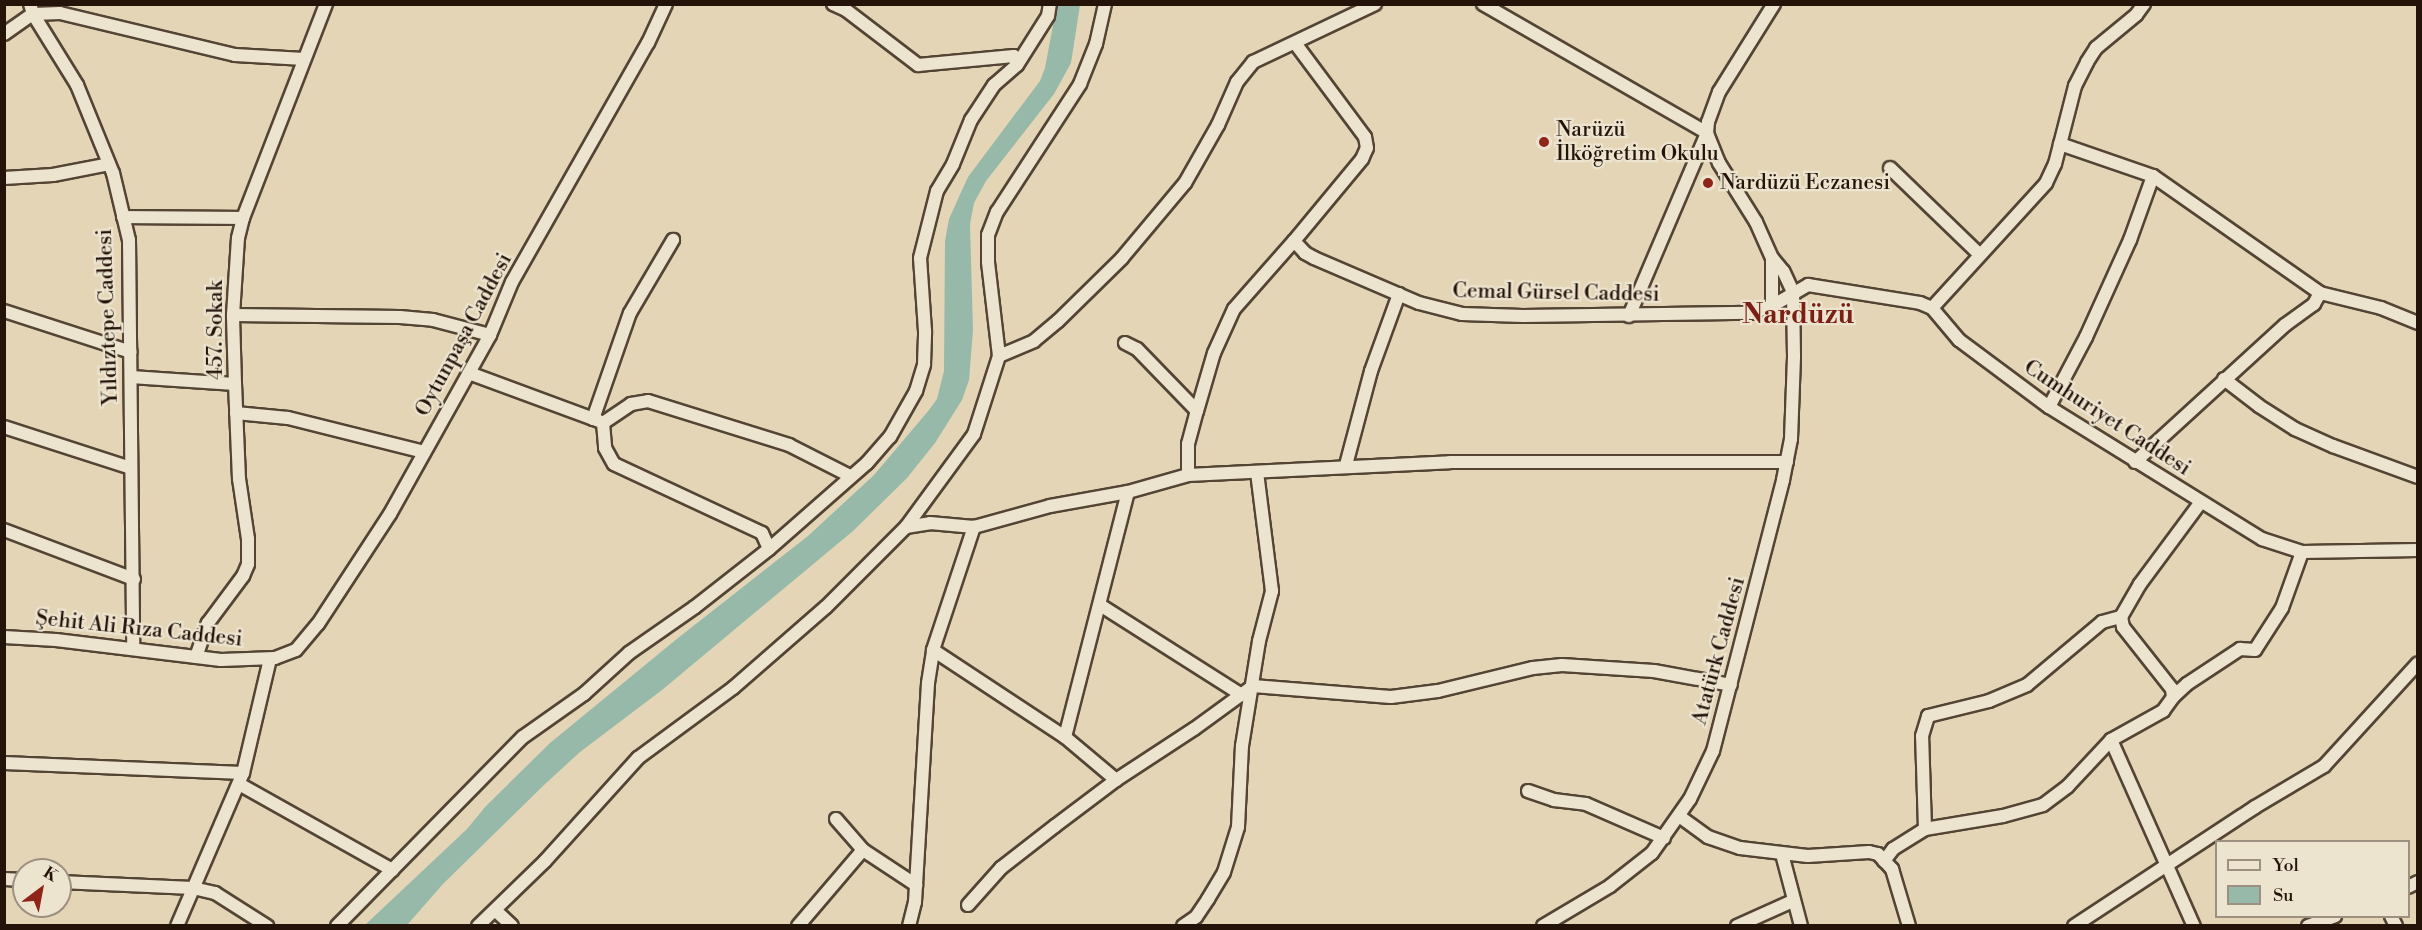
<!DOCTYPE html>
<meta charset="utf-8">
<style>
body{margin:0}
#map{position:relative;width:2422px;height:930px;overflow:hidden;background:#e4d5b7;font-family:"Libre Bodoni",serif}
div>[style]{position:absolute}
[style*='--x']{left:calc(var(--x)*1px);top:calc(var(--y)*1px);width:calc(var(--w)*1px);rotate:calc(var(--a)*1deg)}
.water>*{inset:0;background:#97b9a9}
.roads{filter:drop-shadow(2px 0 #544434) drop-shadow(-2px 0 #544434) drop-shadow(0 2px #544434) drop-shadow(0 -2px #544434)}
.minor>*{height:12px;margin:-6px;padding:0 6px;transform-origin:6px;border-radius:6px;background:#ede4d0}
.dots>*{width:16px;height:16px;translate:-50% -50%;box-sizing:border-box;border:3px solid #ede4d0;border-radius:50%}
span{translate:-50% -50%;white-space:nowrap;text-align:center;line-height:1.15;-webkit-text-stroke:4.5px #ede4d0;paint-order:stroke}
.poi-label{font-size:21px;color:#241309}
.left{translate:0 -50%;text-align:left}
.street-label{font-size:21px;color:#241309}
.district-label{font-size:27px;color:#7a1f14;font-weight:700}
.frame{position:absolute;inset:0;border:6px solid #241309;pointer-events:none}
.legend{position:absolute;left:2215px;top:840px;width:195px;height:78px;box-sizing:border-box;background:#ede4d0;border:2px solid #9d9080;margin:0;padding:8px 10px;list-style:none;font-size:18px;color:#241309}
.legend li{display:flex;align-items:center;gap:12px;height:30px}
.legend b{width:30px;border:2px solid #9d9080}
.north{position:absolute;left:12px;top:858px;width:60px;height:60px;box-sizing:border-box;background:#ede4d0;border:2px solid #9d9080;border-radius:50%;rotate:32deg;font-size:16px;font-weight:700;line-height:24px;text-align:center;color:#241309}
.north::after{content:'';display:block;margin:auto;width:21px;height:27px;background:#8f2418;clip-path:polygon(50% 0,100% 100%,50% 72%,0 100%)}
</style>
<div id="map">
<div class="water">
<i style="clip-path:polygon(1057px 4px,1080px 5px,1071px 63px,1054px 94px,986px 181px,974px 203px,970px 224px,973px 330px,969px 380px,962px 400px,935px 443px,907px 478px,853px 531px,662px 690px,580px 752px,544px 785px,443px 884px,407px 925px,365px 925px,467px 829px,486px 806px,550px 743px,678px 638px,808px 536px,874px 475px,929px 410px,937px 399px,944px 371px,945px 241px,949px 219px,968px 177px,1040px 81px,1045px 68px)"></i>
</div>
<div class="roads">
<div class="minor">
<i style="--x:30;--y:4;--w:10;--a:73"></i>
<i style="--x:33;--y:14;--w:84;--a:58.2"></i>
<i style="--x:77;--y:85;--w:95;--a:67.8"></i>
<i style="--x:113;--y:173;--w:69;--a:76.6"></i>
<i style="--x:129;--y:240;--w:409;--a:89.4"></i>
<i style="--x:833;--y:4;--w:14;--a:25"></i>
<i style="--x:846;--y:10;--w:91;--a:37.4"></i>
<i style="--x:918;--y:65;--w:96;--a:-5.4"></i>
<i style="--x:1014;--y:56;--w:9;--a:72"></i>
<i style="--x:1483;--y:4;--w:258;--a:29.9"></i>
<i style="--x:1707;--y:133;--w:199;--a:113.1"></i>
<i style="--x:4;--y:34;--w:35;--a:-35"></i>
<i style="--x:33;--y:14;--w:27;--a:-2"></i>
<i style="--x:60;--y:13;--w:180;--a:13.5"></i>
<i style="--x:235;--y:55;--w:69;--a:3.3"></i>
<i style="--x:2060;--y:144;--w:98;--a:19"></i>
<i style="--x:2153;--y:176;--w:204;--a:35"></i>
<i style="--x:2320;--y:293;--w:13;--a:119"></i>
<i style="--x:2314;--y:304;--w:36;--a:144"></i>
<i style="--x:2285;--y:325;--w:203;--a:137.6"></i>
<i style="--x:1890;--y:168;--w:125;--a:44"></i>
<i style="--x:4;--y:178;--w:49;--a:-3.5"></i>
<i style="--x:53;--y:175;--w:57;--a:-11.1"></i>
<i style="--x:123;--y:217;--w:120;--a:0.5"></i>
<i style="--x:1294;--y:241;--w:16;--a:47"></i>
<i style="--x:1305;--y:253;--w:10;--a:29"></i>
<i style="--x:1314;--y:258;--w:114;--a:23.2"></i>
<i style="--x:1419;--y:303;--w:44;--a:14.3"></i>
<i style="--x:1462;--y:314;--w:61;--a:1.9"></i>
<i style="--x:1523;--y:316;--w:228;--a:-0.8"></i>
<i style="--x:1751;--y:313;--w:22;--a:-18"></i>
<i style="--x:1772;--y:306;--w:42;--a:-30.3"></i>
<i style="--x:1808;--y:285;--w:113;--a:9.1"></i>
<i style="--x:1920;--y:303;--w:13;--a:23"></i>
<i style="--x:1932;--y:308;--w:42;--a:49.8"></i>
<i style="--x:1959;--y:340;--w:112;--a:36.7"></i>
<i style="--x:2049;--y:407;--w:251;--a:31.8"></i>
<i style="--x:2262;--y:539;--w:42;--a:18"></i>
<i style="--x:2302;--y:552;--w:116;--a:-1"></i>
<i style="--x:1772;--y:258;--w:39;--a:-114"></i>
<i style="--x:1756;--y:222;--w:70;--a:-122.1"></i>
<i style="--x:1719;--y:163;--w:32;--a:-112"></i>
<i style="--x:1707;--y:133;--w:11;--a:-85"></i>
<i style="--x:1708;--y:122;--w:32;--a:-70"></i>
<i style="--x:1719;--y:92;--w:104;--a:-58"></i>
<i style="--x:2320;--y:293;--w:63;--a:13.8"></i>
<i style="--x:2381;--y:308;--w:40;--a:22"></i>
<i style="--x:1932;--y:308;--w:169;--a:-47.6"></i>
<i style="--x:2046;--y:183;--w:21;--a:-65"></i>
<i style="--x:2055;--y:164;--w:81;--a:-75.6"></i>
<i style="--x:2075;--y:86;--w:27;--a:-63"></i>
<i style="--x:2087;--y:62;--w:17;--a:-57"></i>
<i style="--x:2096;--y:48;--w:52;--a:-39.5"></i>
<i style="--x:2136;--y:15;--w:14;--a:-54"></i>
<i style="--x:4;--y:311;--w:133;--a:17.9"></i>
<i style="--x:233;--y:315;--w:167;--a:0.7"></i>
<i style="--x:400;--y:317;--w:33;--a:5"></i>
<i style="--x:433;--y:320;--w:59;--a:14.7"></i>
<i style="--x:1125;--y:343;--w:13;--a:27"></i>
<i style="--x:1137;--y:349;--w:86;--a:45.9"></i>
<i style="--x:999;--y:356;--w:38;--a:-23"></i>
<i style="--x:1034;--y:341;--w:31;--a:-40"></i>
<i style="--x:1058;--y:321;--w:90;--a:-44.5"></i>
<i style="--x:1122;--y:258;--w:98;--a:-50"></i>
<i style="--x:1185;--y:183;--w:67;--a:-60.4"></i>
<i style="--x:1218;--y:125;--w:47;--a:-66.2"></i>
<i style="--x:1237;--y:82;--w:26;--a:-51"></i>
<i style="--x:1253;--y:62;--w:135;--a:-25.4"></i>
<i style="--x:469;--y:373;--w:139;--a:20.3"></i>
<i style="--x:131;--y:377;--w:104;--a:3.9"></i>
<i style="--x:2224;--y:379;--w:44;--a:37.6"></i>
<i style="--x:2259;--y:406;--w:43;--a:32.6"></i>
<i style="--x:2295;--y:429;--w:42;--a:24.1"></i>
<i style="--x:2333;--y:446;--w:90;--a:20"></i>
<i style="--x:2049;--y:407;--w:79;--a:-62.1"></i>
<i style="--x:2086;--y:337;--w:107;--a:-65.6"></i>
<i style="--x:2130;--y:240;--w:68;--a:-70.2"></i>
<i style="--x:236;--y:413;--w:52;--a:5.5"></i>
<i style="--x:288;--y:418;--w:140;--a:14"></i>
<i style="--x:593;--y:419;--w:112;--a:-70.8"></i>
<i style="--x:630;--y:313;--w:85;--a:-59.5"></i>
<i style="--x:603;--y:423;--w:34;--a:-34"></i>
<i style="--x:631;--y:404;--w:17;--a:-10"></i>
<i style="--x:648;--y:401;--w:148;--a:17.3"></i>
<i style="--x:789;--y:445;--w:68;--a:26.9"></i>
<i style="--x:603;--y:423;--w:25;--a:85"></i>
<i style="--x:605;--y:448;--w:18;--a:61"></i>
<i style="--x:614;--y:464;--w:163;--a:25"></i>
<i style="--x:762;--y:533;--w:17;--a:66"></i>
<i style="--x:4;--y:427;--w:133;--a:17.9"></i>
<i style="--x:1346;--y:465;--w:97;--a:-75.1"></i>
<i style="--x:1371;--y:371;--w:82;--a:-70"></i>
<i style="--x:1188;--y:475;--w:31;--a:-90"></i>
<i style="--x:1188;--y:444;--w:34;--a:-75"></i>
<i style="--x:1197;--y:411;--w:60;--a:-73.7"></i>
<i style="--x:1214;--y:353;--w:48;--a:-65.6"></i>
<i style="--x:1234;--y:309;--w:91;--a:-48.6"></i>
<i style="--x:1294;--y:241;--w:107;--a:-50.3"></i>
<i style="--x:1362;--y:159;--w:12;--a:-66"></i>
<i style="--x:1367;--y:148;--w:11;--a:-100"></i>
<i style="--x:1365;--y:137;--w:117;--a:-126.7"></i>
<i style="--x:906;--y:527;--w:24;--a:-9"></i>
<i style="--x:930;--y:523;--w:44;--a:5.2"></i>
<i style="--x:974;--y:527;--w:79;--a:-15.4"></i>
<i style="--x:1050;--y:506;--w:79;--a:-10.2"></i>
<i style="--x:1128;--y:492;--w:62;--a:-15.8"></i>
<i style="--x:1188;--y:475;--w:262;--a:-2.8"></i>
<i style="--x:1450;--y:462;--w:337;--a:0"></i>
<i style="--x:4;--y:530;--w:139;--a:20.7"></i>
<i style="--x:1100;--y:605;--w:168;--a:32.4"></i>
<i style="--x:4;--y:637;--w:52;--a:3.3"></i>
<i style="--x:56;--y:640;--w:166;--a:6.9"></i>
<i style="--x:221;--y:660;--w:54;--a:-2.1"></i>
<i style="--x:275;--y:658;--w:22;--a:-21"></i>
<i style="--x:296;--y:650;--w:34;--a:-50"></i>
<i style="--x:318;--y:624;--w:131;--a:-56.8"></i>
<i style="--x:390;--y:514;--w:205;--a:-60.8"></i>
<i style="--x:490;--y:335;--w:57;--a:-67.5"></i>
<i style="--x:512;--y:282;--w:275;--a:-60.4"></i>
<i style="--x:648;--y:43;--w:43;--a:-65.2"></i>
<i style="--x:933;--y:650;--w:158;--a:33.4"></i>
<i style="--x:1065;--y:737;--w:67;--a:40.1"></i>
<i style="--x:196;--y:657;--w:36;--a:-71"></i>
<i style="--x:208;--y:623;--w:59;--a:-53.3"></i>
<i style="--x:243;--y:576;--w:13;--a:-67"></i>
<i style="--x:248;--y:564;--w:25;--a:-90"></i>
<i style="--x:248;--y:539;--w:61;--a:-98.5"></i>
<i style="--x:239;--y:479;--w:95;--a:-92.4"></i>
<i style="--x:235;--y:384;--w:69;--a:-91.7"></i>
<i style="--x:233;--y:315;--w:77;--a:-86.3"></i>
<i style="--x:238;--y:238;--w:21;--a:-76"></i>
<i style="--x:243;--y:218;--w:230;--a:-68.8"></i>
<i style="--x:2173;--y:697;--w:19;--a:-43"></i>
<i style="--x:2187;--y:684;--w:64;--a:-33.4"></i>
<i style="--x:2240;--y:649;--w:15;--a:4"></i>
<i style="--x:2255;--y:650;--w:50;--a:-57.3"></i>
<i style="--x:2282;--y:608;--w:59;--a:-70.3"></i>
<i style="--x:1065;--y:737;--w:253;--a:-75.6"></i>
<i style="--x:2111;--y:740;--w:204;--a:66"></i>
<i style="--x:4;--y:763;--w:239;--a:2.4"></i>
<i style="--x:239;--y:784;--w:176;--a:29.3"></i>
<i style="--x:1528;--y:791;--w:28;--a:19"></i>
<i style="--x:1554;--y:800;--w:32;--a:7"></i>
<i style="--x:1586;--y:804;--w:85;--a:23.6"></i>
<i style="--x:1679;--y:816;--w:36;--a:36"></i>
<i style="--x:1708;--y:837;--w:34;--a:19"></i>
<i style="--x:1740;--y:848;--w:68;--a:6.7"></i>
<i style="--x:1808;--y:856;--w:61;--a:-3.8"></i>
<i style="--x:1869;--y:852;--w:9;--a:13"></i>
<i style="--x:1878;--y:854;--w:21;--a:47"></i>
<i style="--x:1892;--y:869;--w:59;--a:73.4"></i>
<i style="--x:836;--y:819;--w:41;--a:48.9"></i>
<i style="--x:863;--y:850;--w:64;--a:33.4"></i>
<i style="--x:1925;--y:829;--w:93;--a:-91.8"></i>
<i style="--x:1922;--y:736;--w:21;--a:-73"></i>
<i style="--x:1928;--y:716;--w:63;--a:-13.8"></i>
<i style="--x:1989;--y:701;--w:41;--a:-22.8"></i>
<i style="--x:2027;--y:685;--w:98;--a:-40"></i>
<i style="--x:2102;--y:622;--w:20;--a:-15"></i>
<i style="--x:1782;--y:854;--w:74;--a:75.2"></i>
<i style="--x:1884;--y:861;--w:15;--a:-53"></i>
<i style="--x:1893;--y:849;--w:38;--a:-32"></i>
<i style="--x:1925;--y:829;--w:79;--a:-9.5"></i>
<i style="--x:2003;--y:816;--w:41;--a:-15.4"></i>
<i style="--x:2043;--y:805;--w:31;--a:-37"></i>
<i style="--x:2068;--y:786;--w:63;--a:-46.9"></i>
<i style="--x:2111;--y:740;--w:60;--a:-29.1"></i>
<i style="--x:2163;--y:711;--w:17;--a:-54"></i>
<i style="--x:2173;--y:697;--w:8;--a:-97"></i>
<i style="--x:2172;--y:689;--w:79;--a:-128.3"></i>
<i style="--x:2123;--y:627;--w:10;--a:-101"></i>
<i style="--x:2121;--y:617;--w:38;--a:-60"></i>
<i style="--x:2140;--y:584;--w:102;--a:-53.4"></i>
<i style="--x:4;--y:879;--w:20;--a:3"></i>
<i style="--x:60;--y:882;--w:133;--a:2.6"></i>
<i style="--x:193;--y:888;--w:23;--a:13"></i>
<i style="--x:215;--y:893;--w:62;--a:32.4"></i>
<i style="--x:2408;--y:887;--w:11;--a:-27"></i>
<i style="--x:968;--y:905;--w:50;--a:-48.3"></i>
<i style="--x:1001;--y:868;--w:68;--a:-37.9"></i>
<i style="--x:1055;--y:826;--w:76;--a:-37"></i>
<i style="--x:1116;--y:780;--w:93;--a:-33.2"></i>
<i style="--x:1194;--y:729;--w:73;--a:-36.1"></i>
<i style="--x:1253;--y:686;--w:138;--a:4.6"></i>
<i style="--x:1391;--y:697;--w:47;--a:-7.3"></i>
<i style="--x:1438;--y:691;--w:98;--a:-13.6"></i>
<i style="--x:1533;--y:668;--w:29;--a:-6"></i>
<i style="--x:1562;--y:665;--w:92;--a:3.7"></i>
<i style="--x:1654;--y:671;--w:78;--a:10.3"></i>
<i style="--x:495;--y:910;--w:23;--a:43"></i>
<i style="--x:2391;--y:916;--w:11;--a:63"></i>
<i style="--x:177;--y:926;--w:167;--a:-66.7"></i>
<i style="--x:243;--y:773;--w:117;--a:-76.7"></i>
<i style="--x:337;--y:926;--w:265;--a:-45.5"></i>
<i style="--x:523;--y:737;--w:75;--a:-35.2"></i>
<i style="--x:584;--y:694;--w:61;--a:-42.3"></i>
<i style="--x:629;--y:653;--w:80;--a:-34.9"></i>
<i style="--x:695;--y:607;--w:94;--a:-38.1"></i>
<i style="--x:769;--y:549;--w:130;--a:-41.3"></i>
<i style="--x:867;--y:463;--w:35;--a:-49"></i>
<i style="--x:890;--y:437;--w:53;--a:-60.5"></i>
<i style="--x:916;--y:391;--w:28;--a:-73"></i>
<i style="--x:924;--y:364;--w:33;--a:-88"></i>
<i style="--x:925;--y:331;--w:73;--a:-93.9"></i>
<i style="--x:920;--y:258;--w:69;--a:-75.8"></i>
<i style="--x:937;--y:191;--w:31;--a:-59"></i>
<i style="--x:953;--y:164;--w:48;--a:-67.8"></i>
<i style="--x:971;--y:120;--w:42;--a:-56.7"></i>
<i style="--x:994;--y:85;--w:30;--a:-41"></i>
<i style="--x:1017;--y:65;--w:58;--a:-57.7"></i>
<i style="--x:1048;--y:16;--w:12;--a:-81"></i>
<i style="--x:478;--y:926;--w:93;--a:-44.1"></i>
<i style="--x:545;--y:861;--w:139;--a:-47.9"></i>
<i style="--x:638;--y:758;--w:118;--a:-36.4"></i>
<i style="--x:733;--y:688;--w:123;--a:-41.1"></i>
<i style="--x:826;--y:607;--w:113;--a:-45"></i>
<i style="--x:906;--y:527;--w:115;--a:-53.8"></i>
<i style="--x:974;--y:434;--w:82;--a:-72.2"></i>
<i style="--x:999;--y:356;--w:95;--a:-96.7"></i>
<i style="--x:988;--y:262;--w:27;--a:-90"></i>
<i style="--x:988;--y:235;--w:25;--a:-69"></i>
<i style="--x:997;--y:212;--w:153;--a:-57"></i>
<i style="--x:1080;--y:84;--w:43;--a:-68.2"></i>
<i style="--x:1096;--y:44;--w:41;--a:-77.3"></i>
<i style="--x:798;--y:926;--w:100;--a:-49.5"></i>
<i style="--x:909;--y:926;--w:25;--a:-76"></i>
<i style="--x:915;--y:902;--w:219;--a:-86.6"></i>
<i style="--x:928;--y:683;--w:33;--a:-81"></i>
<i style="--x:933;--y:650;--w:130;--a:-71.6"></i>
<i style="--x:1183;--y:926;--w:16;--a:-35"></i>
<i style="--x:1196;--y:917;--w:22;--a:-56"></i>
<i style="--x:1208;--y:899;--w:31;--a:-59"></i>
<i style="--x:1224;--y:872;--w:47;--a:-72.7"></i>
<i style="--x:1238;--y:827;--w:81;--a:-87.2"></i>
<i style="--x:1242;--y:746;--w:106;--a:-80.8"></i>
<i style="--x:1259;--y:641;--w:52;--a:-75.4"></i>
<i style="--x:1272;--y:591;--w:119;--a:-97.2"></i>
<i style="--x:1543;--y:926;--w:78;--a:-30.8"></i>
<i style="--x:1610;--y:886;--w:53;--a:-38.2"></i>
<i style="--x:1652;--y:853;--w:66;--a:-54.9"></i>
<i style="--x:1690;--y:799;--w:53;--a:-64.4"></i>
<i style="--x:1713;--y:751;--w:280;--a:-75.5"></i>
<i style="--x:1783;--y:480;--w:42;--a:-79"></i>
<i style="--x:1791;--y:439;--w:83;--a:-87.9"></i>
<i style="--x:1794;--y:356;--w:64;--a:-90.9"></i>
<i style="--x:1793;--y:292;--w:23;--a:-115"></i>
<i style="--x:1783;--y:271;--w:17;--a:-130"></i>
<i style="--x:1772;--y:258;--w:48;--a:90"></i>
<i style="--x:1737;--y:926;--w:61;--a:-24.1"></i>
<i style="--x:2074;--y:926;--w:217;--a:-33.3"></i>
<i style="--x:2255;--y:807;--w:80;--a:-30.7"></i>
<i style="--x:2324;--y:766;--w:139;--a:-47.6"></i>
<i style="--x:2308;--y:926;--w:29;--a:-20"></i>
</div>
</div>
<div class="dots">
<i style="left:1544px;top:142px;background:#8f2418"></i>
<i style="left:1708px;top:183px;background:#8f2418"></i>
</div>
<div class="poi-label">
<span class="left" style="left:1556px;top:142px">Narüzü<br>İlköğretim Okulu</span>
<span class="left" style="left:1720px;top:183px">Nardüzü Eczanesi</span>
</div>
<div class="street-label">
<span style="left:1556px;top:293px;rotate:1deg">Cemal Gürsel Caddesi</span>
<span style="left:108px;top:317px;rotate:-92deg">Yıldıztepe Caddesi</span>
<span style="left:216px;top:330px;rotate:-90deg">457. Sokak</span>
<span style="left:464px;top:335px;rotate:-62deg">Oytunpaşa Caddesi</span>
<span style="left:2107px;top:418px;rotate:33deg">Cumhuriyet Caddesi</span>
<span style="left:139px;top:629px;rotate:6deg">Şehit Ali Rıza Caddesi</span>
<span style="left:1719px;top:651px;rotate:-75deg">Atatürk Caddesi</span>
</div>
<div class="district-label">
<span style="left:1798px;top:316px">Nardüzü</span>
</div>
<div class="frame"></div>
<ul class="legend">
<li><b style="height:8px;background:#ede4d0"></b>Yol</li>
<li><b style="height:16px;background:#97b9a9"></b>Su</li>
</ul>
<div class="north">K</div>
</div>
